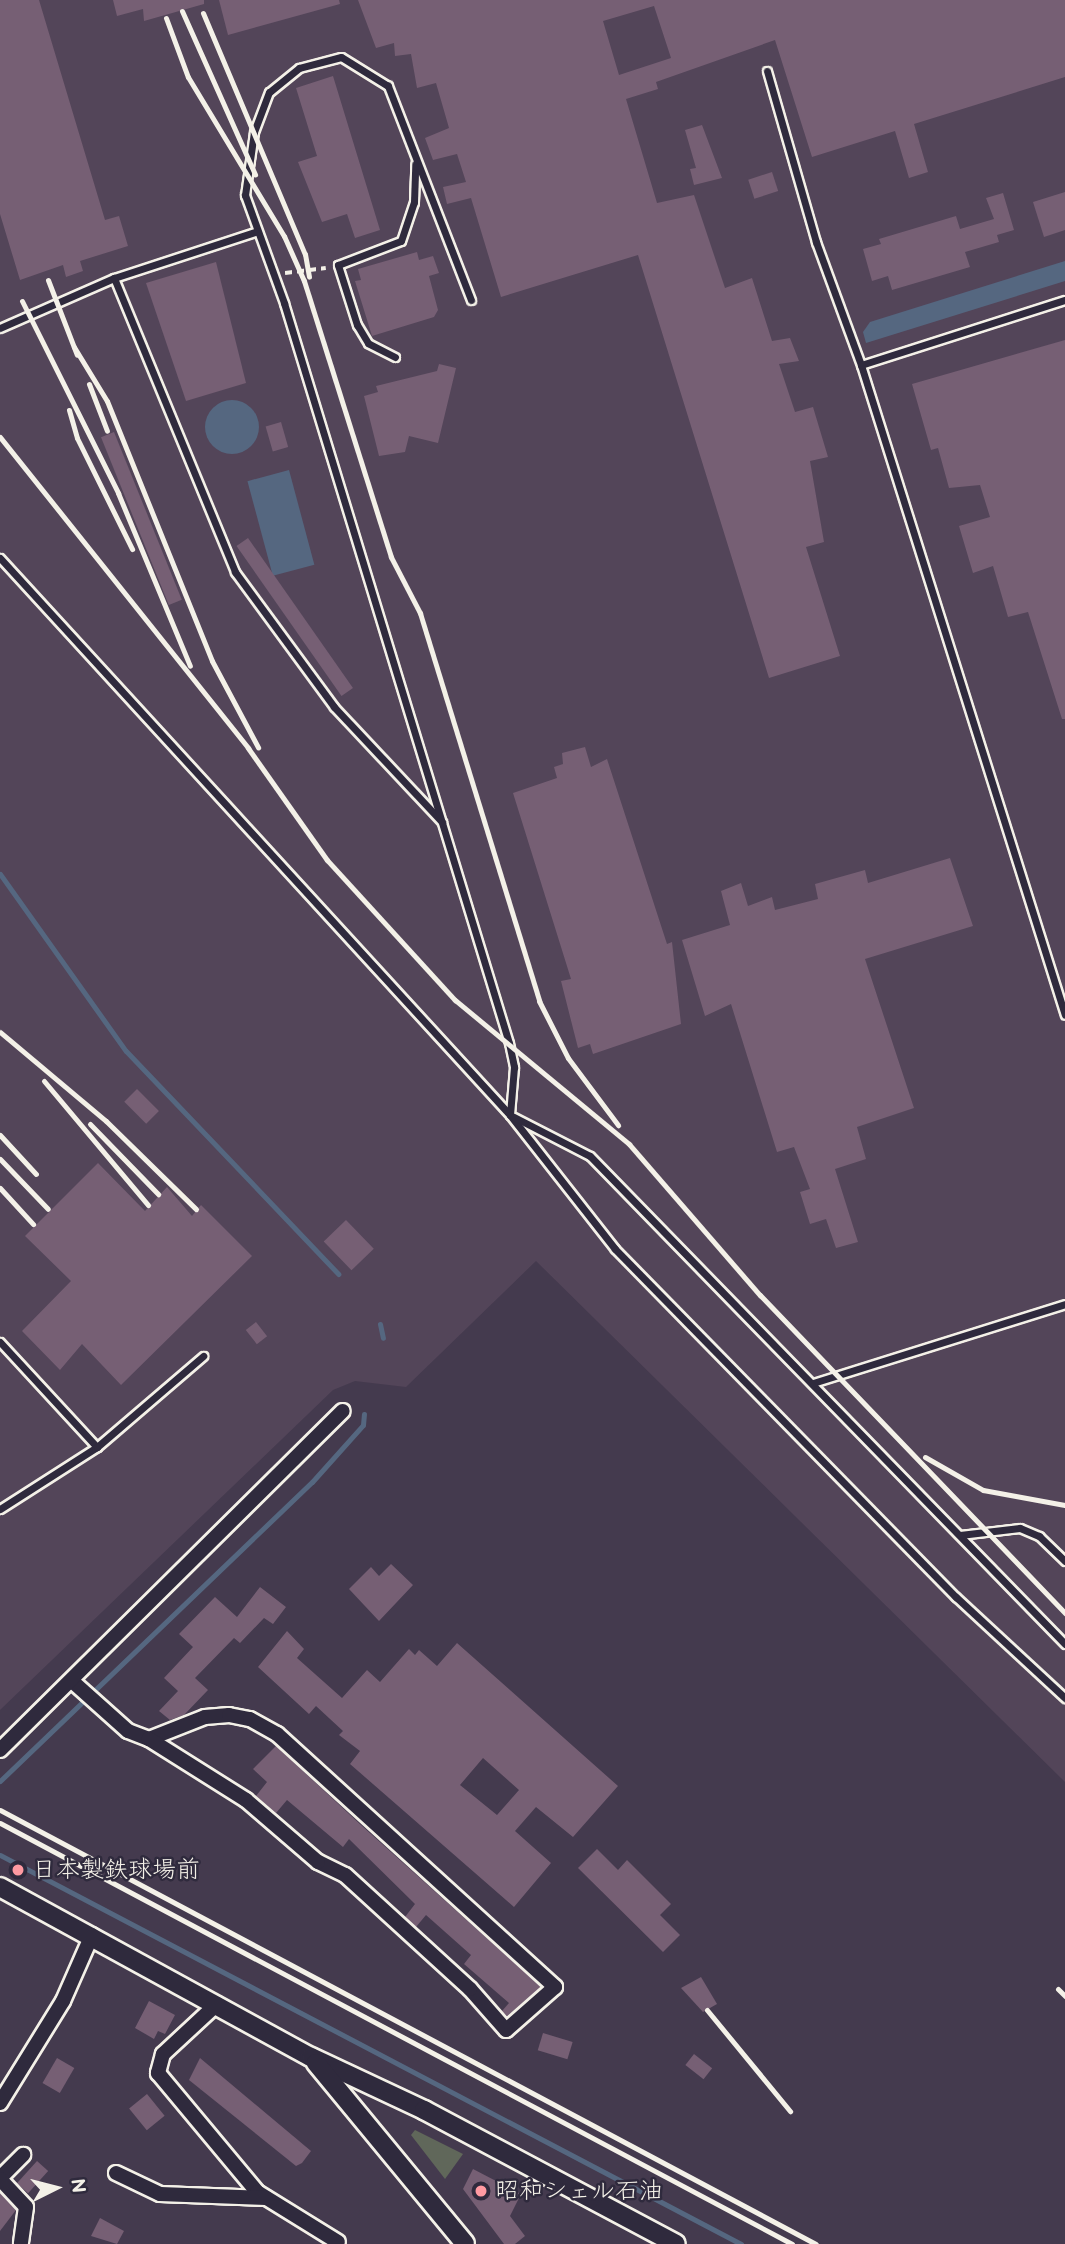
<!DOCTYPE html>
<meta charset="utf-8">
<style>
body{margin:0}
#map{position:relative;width:1065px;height:2244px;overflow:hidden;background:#443a4e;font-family:"Balsamiq Sans","Klee One",sans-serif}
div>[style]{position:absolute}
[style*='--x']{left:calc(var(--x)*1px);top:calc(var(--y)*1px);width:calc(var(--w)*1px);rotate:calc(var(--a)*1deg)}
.built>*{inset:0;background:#534559}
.green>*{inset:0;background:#60675a}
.water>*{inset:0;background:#556780;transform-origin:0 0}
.round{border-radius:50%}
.stream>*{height:5px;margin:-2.5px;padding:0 2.5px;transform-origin:2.5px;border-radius:2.5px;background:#556780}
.building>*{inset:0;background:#765f74;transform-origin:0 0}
.path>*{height:3.5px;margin-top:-1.75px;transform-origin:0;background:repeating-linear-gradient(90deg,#f4f1e8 0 7px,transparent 0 12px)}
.roads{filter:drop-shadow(2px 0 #f4f1e8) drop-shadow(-2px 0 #f4f1e8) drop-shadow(0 2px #f4f1e8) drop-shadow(0 -2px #f4f1e8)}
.service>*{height:7px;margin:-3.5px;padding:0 3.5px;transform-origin:3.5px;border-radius:3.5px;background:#2f2a3d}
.minor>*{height:14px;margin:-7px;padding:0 7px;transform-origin:7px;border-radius:7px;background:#2f2a3d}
.tertiary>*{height:18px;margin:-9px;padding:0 9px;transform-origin:9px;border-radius:9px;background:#2f2a3d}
.rail>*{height:5px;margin:-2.5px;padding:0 2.5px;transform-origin:2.5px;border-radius:2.5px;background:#f4f1e8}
.dots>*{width:19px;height:19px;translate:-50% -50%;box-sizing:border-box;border:4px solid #2f2a3d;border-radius:50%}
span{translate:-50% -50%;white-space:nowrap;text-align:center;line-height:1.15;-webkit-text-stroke:5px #2f2a3d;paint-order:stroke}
.poi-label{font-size:24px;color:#f4f1e8}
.left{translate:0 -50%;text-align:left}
.north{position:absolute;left:21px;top:2153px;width:70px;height:70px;-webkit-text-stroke:5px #2f2a3d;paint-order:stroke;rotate:84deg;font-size:19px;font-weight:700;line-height:28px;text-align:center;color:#f4f1e8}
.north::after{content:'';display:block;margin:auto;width:24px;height:32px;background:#f4f1e8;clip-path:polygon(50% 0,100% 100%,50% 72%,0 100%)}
</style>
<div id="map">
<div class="built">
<i style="clip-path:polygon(0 0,1065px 0,1065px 1782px,536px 1261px,406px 1387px,355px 1381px,333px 1390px,0 1710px)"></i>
</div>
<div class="green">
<i style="clip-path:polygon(415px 2130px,463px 2154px,445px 2179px,411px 2135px)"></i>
</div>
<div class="water">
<i style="clip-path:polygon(1065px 261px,1065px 281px,866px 343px,863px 332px,870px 322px)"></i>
<i class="round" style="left:205px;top:400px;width:54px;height:54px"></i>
<i style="left:289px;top:470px;width:98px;height:43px;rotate:75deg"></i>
</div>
<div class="stream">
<i style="--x:0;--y:874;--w:217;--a:54.6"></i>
<i style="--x:126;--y:1051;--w:308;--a:46.4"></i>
<i style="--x:380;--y:1324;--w:14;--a:78"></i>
<i style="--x:0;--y:1781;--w:432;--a:-43.8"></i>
<i style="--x:312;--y:1482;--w:76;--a:-48.2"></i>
<i style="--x:363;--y:1425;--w:11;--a:-85"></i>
<i style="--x:0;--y:1855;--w:837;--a:27.7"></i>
</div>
<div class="building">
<i style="clip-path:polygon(0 0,39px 0,105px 220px,119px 216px,128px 246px,80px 261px,83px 271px,66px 277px,63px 265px,20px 280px,0 214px)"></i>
<i style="clip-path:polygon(113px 0,204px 0,204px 4px,144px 21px,143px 9px,117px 16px)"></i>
<i style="clip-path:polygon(219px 0,339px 0,340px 4px,228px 35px)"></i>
<i style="clip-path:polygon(evenodd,358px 0,1065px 0,1065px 77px,914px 124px,928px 172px,909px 178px,895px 131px,812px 157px,775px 40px,656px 82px,658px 89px,626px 99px,657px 203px,694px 195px,725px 288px,752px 278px,772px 341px,790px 338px,799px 361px,779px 364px,795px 412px,813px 407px,828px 457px,810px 461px,824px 542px,806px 547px,840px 656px,769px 678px,638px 255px,501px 297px,471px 198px,447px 204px,443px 187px,466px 182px,457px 154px,433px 160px,425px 138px,449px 128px,436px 83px,417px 88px,411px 54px,395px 56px,394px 43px,376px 48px,358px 0,654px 6px,671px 58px,619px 75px,603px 21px,654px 6px)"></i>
<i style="clip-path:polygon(333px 76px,380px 230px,355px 238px,347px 214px,322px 222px,298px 162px,317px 156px,296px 88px)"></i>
<i style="clip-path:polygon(702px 125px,722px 178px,694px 185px,690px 169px,696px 168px,685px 130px)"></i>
<i style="left:772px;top:172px;width:20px;height:25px;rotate:72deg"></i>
<i style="clip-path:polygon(1065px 192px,1065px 230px,1044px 237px,1033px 202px)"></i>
<i style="clip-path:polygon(1003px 193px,1014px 230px,997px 235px,999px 242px,965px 252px,970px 267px,892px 290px,888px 276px,872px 281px,863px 249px,881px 244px,879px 239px,956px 216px,960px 229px,994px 219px,986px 198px)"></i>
<i style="clip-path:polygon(417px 252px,419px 260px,433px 256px,439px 273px,429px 276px,438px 310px,434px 317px,372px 336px,355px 281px,361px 280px,358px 269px)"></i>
<i style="clip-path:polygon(216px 262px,246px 383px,186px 401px,146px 283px)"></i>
<i style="clip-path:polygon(1065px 340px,1065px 719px,1062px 719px,1028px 612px,1008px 617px,993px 566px,973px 573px,959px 526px,990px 517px,980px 485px,949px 488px,938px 448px,931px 450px,912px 384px)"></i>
<i style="clip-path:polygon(439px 364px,456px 368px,438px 443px,409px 436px,405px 452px,379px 456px,364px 396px,378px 392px,376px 386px,437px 371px)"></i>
<i style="left:281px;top:422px;width:26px;height:16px;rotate:74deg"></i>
<i style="left:114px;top:432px;width:181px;height:14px;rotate:68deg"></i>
<i style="left:248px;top:538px;width:183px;height:14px;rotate:55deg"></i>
<i style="clip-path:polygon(585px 747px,591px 767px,607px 759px,667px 944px,672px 942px,681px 1024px,593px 1054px,590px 1044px,578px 1048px,561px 981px,571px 979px,513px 793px,557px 778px,554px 767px,563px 764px,562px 753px)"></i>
<i style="clip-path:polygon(950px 858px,973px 926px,865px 959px,914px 1108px,857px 1127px,866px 1159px,835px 1169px,858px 1242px,836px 1248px,826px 1219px,810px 1224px,800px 1192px,810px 1189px,794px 1147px,777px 1152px,731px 1004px,705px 1016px,682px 940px,730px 925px,721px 891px,741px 883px,748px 906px,772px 897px,775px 910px,818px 899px,815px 884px,865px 870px,868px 883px)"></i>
<i style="left:137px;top:1089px;width:31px;height:18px;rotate:45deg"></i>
<i style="clip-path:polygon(98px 1163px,145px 1211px,167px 1187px,192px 1216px,201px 1205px,252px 1256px,121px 1385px,82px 1344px,60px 1370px,22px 1331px,71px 1281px,25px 1236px)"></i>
<i style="left:346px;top:1220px;width:40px;height:31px;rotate:46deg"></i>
<i style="left:256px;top:1322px;width:18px;height:13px;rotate:52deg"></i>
<i style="clip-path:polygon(391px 1564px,413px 1585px,379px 1621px,349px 1589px,371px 1567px,379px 1576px)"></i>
<i style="clip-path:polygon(260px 1587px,286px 1607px,273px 1624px,264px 1618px,240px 1643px,234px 1638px,195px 1678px,208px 1690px,184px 1715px,170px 1720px,159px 1711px,178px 1691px,164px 1678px,193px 1647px,179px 1634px,215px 1597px,237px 1617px)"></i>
<i style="clip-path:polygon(evenodd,287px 1631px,304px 1649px,297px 1658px,342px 1698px,367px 1670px,380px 1682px,409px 1649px,415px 1655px,419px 1650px,437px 1666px,457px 1643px,618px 1786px,573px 1837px,536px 1807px,515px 1831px,551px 1863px,514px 1907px,350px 1764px,360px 1751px,339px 1735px,343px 1731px,316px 1706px,309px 1714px,258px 1667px,287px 1631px,483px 1758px,519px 1790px,497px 1815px,460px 1785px,483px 1758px)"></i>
<i style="clip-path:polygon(276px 1746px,361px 1825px,541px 1987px,507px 2016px,502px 2011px,509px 2003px,464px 1964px,471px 1955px,426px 1915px,416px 1927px,405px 1917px,415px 1904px,349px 1839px,343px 1847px,287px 1800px,276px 1813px,256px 1796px,267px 1782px,253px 1769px)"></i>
<i style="clip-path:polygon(597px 1849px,618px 1870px,627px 1860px,671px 1904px,660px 1915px,680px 1935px,663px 1952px,578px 1868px)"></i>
<i style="clip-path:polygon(701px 1977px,717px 2004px,703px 2012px,681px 1988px)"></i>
<i style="clip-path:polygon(149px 2001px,175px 2015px,165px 2034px,158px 2031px,154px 2039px,135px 2028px)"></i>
<i style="left:543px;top:2033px;width:31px;height:18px;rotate:17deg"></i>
<i style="left:694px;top:2054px;width:23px;height:14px;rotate:38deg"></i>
<i style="left:57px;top:2058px;width:20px;height:29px;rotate:30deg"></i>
<i style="clip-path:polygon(200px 2058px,311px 2151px,302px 2163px,296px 2166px,189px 2080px)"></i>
<i style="left:147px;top:2094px;width:28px;height:23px;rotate:51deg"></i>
<i style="left:37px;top:2161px;width:15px;height:30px;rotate:42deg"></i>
<i style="clip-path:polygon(473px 2169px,521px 2194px,510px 2216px,525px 2236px,515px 2244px,504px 2244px,463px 2189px)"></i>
<i style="clip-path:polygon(0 2193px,16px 2210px,0 2231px)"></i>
<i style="clip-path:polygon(100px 2218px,124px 2231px,117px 2244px,91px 2236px)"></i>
</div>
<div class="path">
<i style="--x:285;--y:273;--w:41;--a:-7"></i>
</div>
<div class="roads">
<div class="service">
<i style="--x:767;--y:71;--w:178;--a:74"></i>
<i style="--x:816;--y:242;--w:131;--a:69.9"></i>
<i style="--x:861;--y:365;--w:681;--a:72.58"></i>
<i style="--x:114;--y:278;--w:318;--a:67.6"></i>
<i style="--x:235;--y:572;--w:167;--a:53.7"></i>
<i style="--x:334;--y:707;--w:158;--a:46.8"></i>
<i style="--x:471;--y:300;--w:230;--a:-111.2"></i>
<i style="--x:388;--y:86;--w:55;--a:-148.3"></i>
<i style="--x:341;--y:57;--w:43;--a:165.3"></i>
<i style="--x:299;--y:68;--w:38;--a:141"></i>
<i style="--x:269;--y:92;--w:43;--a:110.6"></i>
<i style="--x:254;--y:132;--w:64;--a:98.1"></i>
<i style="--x:245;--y:195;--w:115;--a:70.1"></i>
<i style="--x:284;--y:303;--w:773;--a:73.09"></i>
<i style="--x:509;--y:1043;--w:25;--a:78"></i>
<i style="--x:514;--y:1067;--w:48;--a:94.8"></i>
<i style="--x:0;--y:328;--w:124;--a:-23.7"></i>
<i style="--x:114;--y:278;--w:151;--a:-18.1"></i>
<i style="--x:395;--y:357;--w:30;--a:-153"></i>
<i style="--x:368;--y:343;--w:21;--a:-121"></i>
<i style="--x:357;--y:325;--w:63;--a:-107.6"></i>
<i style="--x:338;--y:265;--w:67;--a:-20.9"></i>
<i style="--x:401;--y:241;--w:41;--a:-71.6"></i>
<i style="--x:414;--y:202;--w:38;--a:-88"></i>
<i style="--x:861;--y:365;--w:214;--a:-17.7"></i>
<i style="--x:0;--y:558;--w:755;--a:47.52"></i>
<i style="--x:510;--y:1115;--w:170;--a:51.9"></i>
<i style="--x:615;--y:1249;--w:487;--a:45.6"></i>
<i style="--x:956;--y:1597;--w:149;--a:42.8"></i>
<i style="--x:514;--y:1117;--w:85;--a:27.2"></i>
<i style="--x:590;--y:1156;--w:681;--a:45.77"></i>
<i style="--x:0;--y:1342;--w:143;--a:47.3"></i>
<i style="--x:813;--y:1383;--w:264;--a:-17.4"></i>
<i style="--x:0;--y:1509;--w:115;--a:-32.6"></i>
<i style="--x:97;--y:1447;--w:140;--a:-40.6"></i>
<i style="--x:960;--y:1535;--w:60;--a:-6.7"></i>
<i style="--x:1020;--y:1528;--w:21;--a:23"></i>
<i style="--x:1039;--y:1536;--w:36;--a:44"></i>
</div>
<div class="minor">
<i style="--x:72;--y:1681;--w:75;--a:41.8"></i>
<i style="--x:128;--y:1731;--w:22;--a:21"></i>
<i style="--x:149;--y:1739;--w:60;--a:-21.4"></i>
<i style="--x:205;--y:1717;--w:24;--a:-5"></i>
<i style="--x:229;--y:1715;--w:21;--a:11"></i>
<i style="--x:250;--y:1719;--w:31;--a:29"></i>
<i style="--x:277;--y:1734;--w:376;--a:42.3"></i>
<i style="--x:555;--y:1987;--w:65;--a:138.7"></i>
<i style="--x:506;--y:2030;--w:55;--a:-131.3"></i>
<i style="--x:470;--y:1989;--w:169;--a:-137.6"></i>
<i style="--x:345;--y:1875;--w:30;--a:-154"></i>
<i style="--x:318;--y:1862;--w:95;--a:-139.3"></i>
<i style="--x:246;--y:1800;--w:115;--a:-147.8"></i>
<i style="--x:0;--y:1750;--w:482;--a:-44.7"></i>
<i style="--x:217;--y:2004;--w:74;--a:137.2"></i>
<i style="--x:163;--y:2054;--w:20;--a:105"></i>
<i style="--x:158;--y:2073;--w:155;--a:50.2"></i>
<i style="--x:257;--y:2192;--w:95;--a:31.7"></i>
<i style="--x:0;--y:2103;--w:120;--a:-58.3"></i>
<i style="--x:63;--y:2001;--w:72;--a:-66.3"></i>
<i style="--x:116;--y:2173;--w:49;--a:25.5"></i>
<i style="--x:160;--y:2194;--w:106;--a:2.2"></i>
<i style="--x:0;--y:2178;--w:33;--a:-45"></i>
<i style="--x:0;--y:2179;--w:38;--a:47"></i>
<i style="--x:26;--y:2207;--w:37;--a:98"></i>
</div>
<div class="tertiary">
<i style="--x:0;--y:1887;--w:354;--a:28.7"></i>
<i style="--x:311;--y:2057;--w:125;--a:25.1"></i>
<i style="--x:424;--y:2110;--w:285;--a:28"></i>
<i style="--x:316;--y:2063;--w:234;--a:50.5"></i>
</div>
</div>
<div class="rail">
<i style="--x:182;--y:11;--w:179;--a:65.9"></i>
<i style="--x:203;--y:13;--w:262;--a:67.1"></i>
<i style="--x:305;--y:254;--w:23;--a:80"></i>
<i style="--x:166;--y:18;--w:63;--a:69.6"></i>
<i style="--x:188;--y:77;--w:186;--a:58.9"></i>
<i style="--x:284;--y:236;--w:49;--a:66"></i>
<i style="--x:304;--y:281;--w:289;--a:72.5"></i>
<i style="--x:391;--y:557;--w:63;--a:62.6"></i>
<i style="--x:420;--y:613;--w:406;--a:72.9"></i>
<i style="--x:539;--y:1001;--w:64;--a:63"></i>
<i style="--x:568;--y:1058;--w:84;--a:53.3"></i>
<i style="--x:48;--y:280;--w:80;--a:68.9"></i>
<i style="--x:22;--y:301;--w:215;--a:63.4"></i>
<i style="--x:118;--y:493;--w:187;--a:67.4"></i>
<i style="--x:74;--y:347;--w:63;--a:58.6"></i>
<i style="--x:107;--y:401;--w:280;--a:68"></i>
<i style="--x:212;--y:661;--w:98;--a:61.9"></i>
<i style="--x:89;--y:384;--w:50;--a:69"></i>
<i style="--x:69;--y:410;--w:29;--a:74"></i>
<i style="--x:77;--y:438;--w:124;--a:63.6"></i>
<i style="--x:0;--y:437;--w:398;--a:51.4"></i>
<i style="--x:248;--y:748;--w:137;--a:54.8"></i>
<i style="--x:327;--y:860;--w:190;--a:47.6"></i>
<i style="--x:455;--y:1000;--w:226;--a:39.6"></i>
<i style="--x:629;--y:1144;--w:200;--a:49.1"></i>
<i style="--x:760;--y:1295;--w:441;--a:46.2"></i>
<i style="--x:0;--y:1032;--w:138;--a:40"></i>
<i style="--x:106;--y:1121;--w:126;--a:44.4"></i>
<i style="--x:44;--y:1081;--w:162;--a:50"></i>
<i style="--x:90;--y:1124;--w:98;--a:45.8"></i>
<i style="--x:0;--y:1135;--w:53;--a:47.3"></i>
<i style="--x:0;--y:1159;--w:69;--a:46.2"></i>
<i style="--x:0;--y:1188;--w:49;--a:47.5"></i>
<i style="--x:925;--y:1457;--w:67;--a:29.6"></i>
<i style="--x:983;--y:1490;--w:83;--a:10.4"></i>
<i style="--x:0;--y:1810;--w:924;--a:28.01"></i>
<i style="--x:0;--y:1823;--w:897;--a:27.99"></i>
<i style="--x:1058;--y:1989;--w:10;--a:45"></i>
<i style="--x:707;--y:2010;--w:131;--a:50.6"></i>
</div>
<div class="dots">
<i style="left:18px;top:1870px;background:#ff9aa2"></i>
<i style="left:481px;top:2191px;background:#ff9aa2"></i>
</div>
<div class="poi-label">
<span class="left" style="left:32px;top:1870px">日本製鉄球場前</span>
<span class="left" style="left:495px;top:2191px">昭和シェル石油</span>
</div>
<div class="north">N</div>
</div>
